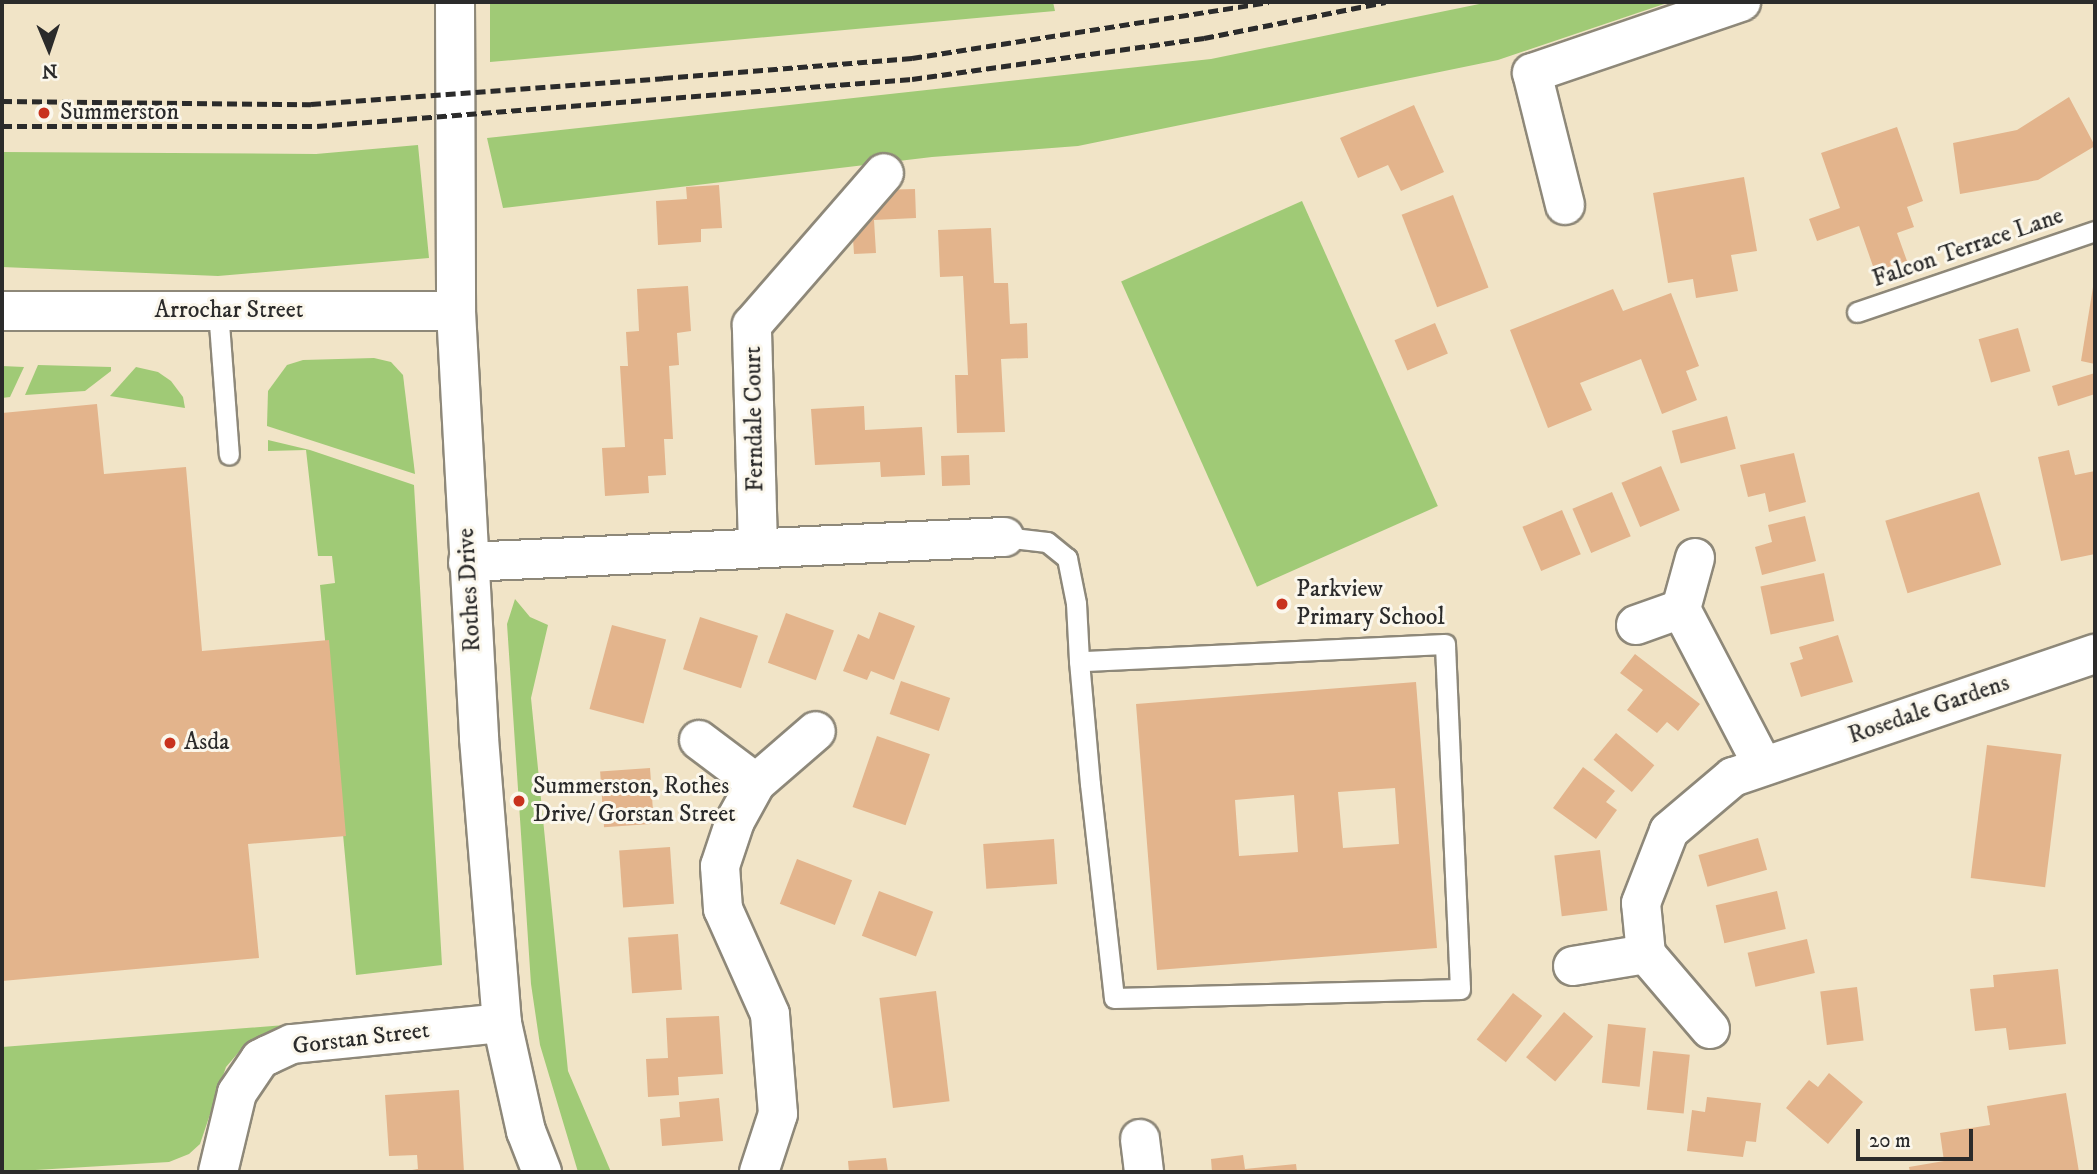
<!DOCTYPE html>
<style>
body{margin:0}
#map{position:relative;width:2097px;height:1174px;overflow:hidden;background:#f1e4c7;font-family:"IM FELL DW Pica",serif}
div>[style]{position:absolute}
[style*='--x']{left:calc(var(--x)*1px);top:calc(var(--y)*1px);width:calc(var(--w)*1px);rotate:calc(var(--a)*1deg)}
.green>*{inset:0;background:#a0ca76;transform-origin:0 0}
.building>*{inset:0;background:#e3b48c;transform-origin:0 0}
.roads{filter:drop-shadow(2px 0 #8e8879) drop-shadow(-2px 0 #8e8879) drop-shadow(0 2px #8e8879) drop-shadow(0 -2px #8e8879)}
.lane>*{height:19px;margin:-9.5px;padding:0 9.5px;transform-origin:9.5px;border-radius:9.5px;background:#fff}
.street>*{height:38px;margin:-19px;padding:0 19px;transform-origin:19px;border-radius:19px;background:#fff}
.secondary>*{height:38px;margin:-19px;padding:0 19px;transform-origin:19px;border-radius:19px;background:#fff}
.rail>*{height:5px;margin-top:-2.5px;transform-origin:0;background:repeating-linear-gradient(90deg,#2b2b2b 0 10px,transparent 0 15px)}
.dots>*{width:19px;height:19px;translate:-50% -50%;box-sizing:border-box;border:4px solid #fbf7ec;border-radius:50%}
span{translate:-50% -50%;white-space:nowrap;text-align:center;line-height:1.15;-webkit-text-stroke:6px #fbf7ec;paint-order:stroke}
.poi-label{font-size:24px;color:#2b2b2b}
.left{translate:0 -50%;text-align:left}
.street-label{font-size:24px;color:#2b2b2b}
.frame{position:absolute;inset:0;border:4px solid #2b2b2b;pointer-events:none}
.north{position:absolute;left:14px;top:14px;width:70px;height:70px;-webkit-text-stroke:5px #fbf7ec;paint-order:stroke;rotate:178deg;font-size:19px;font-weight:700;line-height:28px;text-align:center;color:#2b2b2b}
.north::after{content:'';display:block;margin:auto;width:24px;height:32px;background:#2b2b2b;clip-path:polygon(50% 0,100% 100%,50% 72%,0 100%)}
.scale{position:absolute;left:1856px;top:1129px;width:117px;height:32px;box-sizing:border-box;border:4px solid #2b2b2b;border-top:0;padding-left:9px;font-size:21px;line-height:24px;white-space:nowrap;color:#2b2b2b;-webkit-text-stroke:5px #fbf7ec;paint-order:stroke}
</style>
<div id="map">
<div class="green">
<i style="clip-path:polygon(490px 2px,1053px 2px,1055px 11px,490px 62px)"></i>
<i style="clip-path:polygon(1489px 2px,1670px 2px,1498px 60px,1078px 146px,932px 157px,503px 208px,487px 138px,1211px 59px)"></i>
<i style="clip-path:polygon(418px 145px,429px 258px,218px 276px,2px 267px,2px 152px,316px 154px)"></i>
<i style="left:1302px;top:201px;width:334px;height:198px;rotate:66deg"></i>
<i style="clip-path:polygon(374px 358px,391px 362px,403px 375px,415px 474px,267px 426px,268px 391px,287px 365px,303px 360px)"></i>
<i style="clip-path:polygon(38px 365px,111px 367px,111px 371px,85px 391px,25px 395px)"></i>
<i style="clip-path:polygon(2px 366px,24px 367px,10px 397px,2px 398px)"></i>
<i style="clip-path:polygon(136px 367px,158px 372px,171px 381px,183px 397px,185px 408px,110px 396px)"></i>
<i style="clip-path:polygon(268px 440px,310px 450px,414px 485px,442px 965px,356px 975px,320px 585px,335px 583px,332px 556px,318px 556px,306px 450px,268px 451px)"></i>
<i style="clip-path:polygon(515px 599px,530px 617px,548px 625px,531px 698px,568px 1071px,611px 1172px,578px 1172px,540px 1045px,531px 984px,507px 624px)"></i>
<i style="clip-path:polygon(285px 1025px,244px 1046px,226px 1067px,200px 1144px,189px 1154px,169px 1162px,2px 1172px,2px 1047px)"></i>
</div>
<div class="building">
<i style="clip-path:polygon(2069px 97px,2095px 146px,2038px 180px,1960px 194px,1953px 143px,2017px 130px)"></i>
<i style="clip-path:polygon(1414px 105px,1444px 172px,1401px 191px,1388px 165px,1358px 178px,1340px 138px)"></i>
<i style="clip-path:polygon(1897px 127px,1923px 201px,1907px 207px,1914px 227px,1897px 233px,1907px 261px,1875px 272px,1859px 226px,1817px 241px,1809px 219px,1840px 208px,1821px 153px)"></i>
<i style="clip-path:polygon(1744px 177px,1757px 251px,1731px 255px,1738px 291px,1696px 298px,1693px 279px,1668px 283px,1653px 193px)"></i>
<i style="clip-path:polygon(719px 185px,722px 228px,701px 229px,701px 242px,658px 245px,656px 201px,687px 199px,686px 187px)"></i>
<i style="clip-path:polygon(915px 189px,916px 218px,874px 220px,876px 253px,854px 254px,852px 223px,877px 190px)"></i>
<i style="left:1453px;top:195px;width:99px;height:55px;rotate:69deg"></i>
<i style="clip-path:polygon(991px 228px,994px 283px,1008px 283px,1010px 324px,1027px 323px,1028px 358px,1001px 359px,1005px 432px,957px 433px,955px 375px,968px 375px,963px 276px,940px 277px,938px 230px)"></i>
<i style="clip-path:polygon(2094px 281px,2095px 282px,2095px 364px,2081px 361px)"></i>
<i style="clip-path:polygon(688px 286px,691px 331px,677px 333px,679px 365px,669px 366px,673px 439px,664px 439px,666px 475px,648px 476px,649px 493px,605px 496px,602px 448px,625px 447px,620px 366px,628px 366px,626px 332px,639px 331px,637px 289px)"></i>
<i style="clip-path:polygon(1613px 289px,1623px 311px,1671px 293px,1699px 366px,1686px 371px,1697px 400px,1662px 414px,1641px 359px,1580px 383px,1592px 410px,1548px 428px,1510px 330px)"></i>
<i style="left:1435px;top:323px;width:33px;height:44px;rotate:67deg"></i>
<i style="left:2018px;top:328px;width:45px;height:41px;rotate:74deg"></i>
<i style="clip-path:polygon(2095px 373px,2095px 394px,2058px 406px,2052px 386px)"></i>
<i style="clip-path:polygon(97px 404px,104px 474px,186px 467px,202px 651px,329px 640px,346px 836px,248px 844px,259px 958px,2px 981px,2px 413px)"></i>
<i style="clip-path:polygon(864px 406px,865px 430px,922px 427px,925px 475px,881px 477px,880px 462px,815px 465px,811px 409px)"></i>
<i style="left:1727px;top:416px;width:34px;height:57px;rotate:75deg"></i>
<i style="clip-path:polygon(2069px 450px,2075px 475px,2095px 471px,2095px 554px,2061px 561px,2038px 457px)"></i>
<i style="clip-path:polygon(1794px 453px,1806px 502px,1769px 512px,1765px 493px,1748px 497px,1740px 465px)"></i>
<i style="left:969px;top:455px;width:30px;height:28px;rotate:88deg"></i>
<i style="left:1661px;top:466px;width:48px;height:43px;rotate:67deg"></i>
<i style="left:1612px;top:492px;width:48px;height:43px;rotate:67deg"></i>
<i style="left:1979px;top:492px;width:76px;height:98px;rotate:73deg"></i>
<i style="left:1562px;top:510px;width:48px;height:43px;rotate:67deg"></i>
<i style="clip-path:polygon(1805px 516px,1816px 561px,1762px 575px,1755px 547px,1772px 542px,1768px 525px)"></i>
<i style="left:1824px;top:573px;width:49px;height:65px;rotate:78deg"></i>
<i style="clip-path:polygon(879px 612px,915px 626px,894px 680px,871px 671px,867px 680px,843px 671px,858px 634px,869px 639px)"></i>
<i style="left:786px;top:613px;width:51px;height:53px;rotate:20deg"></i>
<i style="left:700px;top:617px;width:61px;height:55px;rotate:18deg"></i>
<i style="left:612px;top:625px;width:56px;height:87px;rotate:15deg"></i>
<i style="clip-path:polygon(1838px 635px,1853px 682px,1801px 697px,1790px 663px,1803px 659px,1799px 647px)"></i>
<i style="clip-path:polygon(1635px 654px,1700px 704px,1678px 731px,1667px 722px,1657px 733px,1627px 710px,1643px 690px,1620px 673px)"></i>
<i style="left:901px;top:681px;width:52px;height:35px;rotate:19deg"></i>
<i style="clip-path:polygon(evenodd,1416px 682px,1437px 948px,1157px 970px,1136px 704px,1416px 682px,1395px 788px,1399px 844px,1343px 848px,1338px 792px,1395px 788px,1416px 682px,1294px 795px,1298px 852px,1239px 856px,1235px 800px,1294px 795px)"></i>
<i style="left:1616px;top:733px;width:50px;height:35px;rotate:40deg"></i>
<i style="left:877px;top:736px;width:56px;height:75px;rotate:19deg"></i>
<i style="left:1987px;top:745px;width:75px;height:134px;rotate:7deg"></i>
<i style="clip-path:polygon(1583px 767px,1615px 791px,1606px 802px,1617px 810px,1596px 839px,1553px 808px)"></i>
<i style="left:650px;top:768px;width:56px;height:50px;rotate:86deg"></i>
<i style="left:1758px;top:838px;width:33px;height:62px;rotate:74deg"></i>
<i style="left:1054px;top:839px;width:45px;height:71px;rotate:86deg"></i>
<i style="left:670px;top:847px;width:57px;height:51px;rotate:86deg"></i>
<i style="left:1600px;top:850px;width:61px;height:46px;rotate:83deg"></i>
<i style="left:797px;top:859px;width:59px;height:48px;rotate:21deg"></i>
<i style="left:879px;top:891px;width:58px;height:48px;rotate:21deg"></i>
<i style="left:1777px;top:891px;width:39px;height:63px;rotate:77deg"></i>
<i style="left:678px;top:934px;width:56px;height:50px;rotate:86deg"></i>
<i style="left:1807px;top:939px;width:35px;height:61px;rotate:77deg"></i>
<i style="clip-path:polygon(2058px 969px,2066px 1044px,2009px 1050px,2006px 1028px,1975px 1031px,1970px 989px,1994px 987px,1993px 975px)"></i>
<i style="left:1857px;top:987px;width:54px;height:37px;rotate:83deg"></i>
<i style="left:936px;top:991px;width:111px;height:57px;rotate:83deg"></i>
<i style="left:1513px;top:993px;width:37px;height:59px;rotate:38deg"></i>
<i style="left:1564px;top:1012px;width:38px;height:59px;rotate:40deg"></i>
<i style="clip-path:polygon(719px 1016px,723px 1074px,678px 1077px,679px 1095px,648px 1097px,646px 1059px,668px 1058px,666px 1018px)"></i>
<i style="left:1608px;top:1024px;width:38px;height:59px;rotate:6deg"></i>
<i style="left:1653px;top:1051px;width:37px;height:59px;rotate:6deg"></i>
<i style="clip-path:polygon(1829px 1073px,1863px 1102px,1828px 1144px,1786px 1108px,1809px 1080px,1818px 1087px)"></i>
<i style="clip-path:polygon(459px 1090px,464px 1172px,400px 1172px,418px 1169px,417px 1155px,389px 1156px,385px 1095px)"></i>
<i style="clip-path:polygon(2066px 1093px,2079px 1172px,1910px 1172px,1909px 1167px,1944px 1161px,1940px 1133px,1990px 1125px,1987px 1106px)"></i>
<i style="clip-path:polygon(1707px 1097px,1761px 1103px,1756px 1142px,1746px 1141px,1743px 1157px,1687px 1151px,1692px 1110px,1705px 1112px)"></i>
<i style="clip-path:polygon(719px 1098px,723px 1141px,662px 1146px,660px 1119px,680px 1117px,679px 1102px)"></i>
<i style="clip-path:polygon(1243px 1155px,1245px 1169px,1296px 1164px,1297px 1172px,1212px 1172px,1211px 1159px)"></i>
<i style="clip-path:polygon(886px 1158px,888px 1172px,849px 1172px,848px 1161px)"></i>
</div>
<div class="roads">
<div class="lane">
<i style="--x:218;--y:310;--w:145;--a:85.7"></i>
<i style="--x:1857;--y:312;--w:251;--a:-18.8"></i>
<i style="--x:1004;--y:537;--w:43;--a:6.6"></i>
<i style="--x:1047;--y:542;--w:26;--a:39"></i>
<i style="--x:1067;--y:558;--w:46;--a:78.7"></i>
<i style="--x:1076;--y:603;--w:58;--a:87"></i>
<i style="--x:1079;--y:661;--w:123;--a:84.9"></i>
<i style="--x:1090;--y:784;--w:215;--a:83.6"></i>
<i style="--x:1114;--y:998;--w:346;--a:-1.5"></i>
<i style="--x:1460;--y:989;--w:345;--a:-92.5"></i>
<i style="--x:1445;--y:644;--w:366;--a:177.3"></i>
</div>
<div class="street">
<i style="--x:1565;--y:205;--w:136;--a:-104"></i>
<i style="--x:1532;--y:73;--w:221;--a:-18.8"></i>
<i style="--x:758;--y:546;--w:221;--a:-91.6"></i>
<i style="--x:752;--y:325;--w:201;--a:-49"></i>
<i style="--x:1695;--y:558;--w:53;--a:105.4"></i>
<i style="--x:1681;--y:609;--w:177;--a:62.4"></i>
<i style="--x:468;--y:562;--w:537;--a:-2.67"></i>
<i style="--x:1636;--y:625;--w:48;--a:-19.6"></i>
<i style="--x:699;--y:740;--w:71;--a:37"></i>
<i style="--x:1573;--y:966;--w:74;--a:-9.3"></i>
<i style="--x:1710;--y:1029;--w:99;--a:-130.5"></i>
<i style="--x:1646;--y:954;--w:51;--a:-95.6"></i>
<i style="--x:1641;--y:903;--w:77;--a:-68.7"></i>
<i style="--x:1669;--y:831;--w:84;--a:-40.2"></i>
<i style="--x:1733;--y:777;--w:382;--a:-18.8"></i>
<i style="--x:1140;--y:1139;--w:33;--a:83"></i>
<i style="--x:218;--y:1172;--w:81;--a:-76.5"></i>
<i style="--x:237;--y:1093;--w:41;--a:-55.9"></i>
<i style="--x:260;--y:1059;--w:9;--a:-27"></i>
<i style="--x:268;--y:1055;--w:26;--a:-25"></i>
<i style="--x:292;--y:1044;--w:211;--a:-5.7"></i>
<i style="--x:759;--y:1172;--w:61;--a:-71.9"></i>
<i style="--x:778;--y:1114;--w:100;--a:-94.6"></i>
<i style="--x:770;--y:1014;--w:115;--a:-114.1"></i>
<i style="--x:723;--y:909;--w:43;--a:-94"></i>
<i style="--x:720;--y:866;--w:47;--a:-71.6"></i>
<i style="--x:735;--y:821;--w:43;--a:-61.1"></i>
<i style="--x:756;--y:783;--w:79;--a:-40.9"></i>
</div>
<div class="secondary">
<i style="--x:455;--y:2;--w:309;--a:89.8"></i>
<i style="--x:456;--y:311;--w:428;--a:86.9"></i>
<i style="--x:479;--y:738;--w:286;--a:85.4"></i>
<i style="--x:502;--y:1023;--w:111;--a:77.5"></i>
<i style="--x:526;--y:1131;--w:44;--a:68.7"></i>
<i style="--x:2;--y:311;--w:454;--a:0"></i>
</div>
</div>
<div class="rail">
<i style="--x:2;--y:101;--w:309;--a:0.6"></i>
<i style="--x:311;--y:104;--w:353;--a:-4.2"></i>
<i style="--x:663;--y:78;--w:250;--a:-4.6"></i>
<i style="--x:912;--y:58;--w:361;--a:-8.9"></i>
<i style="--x:2;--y:126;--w:315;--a:0"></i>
<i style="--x:317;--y:126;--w:597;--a:-4.52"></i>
<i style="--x:912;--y:79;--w:295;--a:-8"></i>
<i style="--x:1204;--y:38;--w:185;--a:-11.2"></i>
</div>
<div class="dots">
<i style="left:44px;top:113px;background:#c8321e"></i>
<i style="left:1282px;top:604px;background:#c8321e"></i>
<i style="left:170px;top:743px;background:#c8321e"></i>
<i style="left:519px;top:801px;background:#c8321e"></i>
</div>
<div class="poi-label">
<span class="left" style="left:60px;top:113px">Summerston</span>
<span class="left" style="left:1296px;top:604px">Parkview<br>Primary School</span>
<span class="left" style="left:184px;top:743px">Asda</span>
<span class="left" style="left:533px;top:801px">Summerston, Rothes<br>Drive/ Gorstan Street</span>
</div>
<div class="street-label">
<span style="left:1968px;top:248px;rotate:-19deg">Falcon Terrace Lane</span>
<span style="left:229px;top:311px">Arrochar Street</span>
<span style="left:755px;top:419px;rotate:-91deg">Ferndale Court</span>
<span style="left:470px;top:590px;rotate:-93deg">Rothes Drive</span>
<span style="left:1929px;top:710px;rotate:-19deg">Rosedale Gardens</span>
<span style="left:361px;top:1039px;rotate:-7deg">Gorstan Street</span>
</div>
<div class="frame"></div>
<div class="north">N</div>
<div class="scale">20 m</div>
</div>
